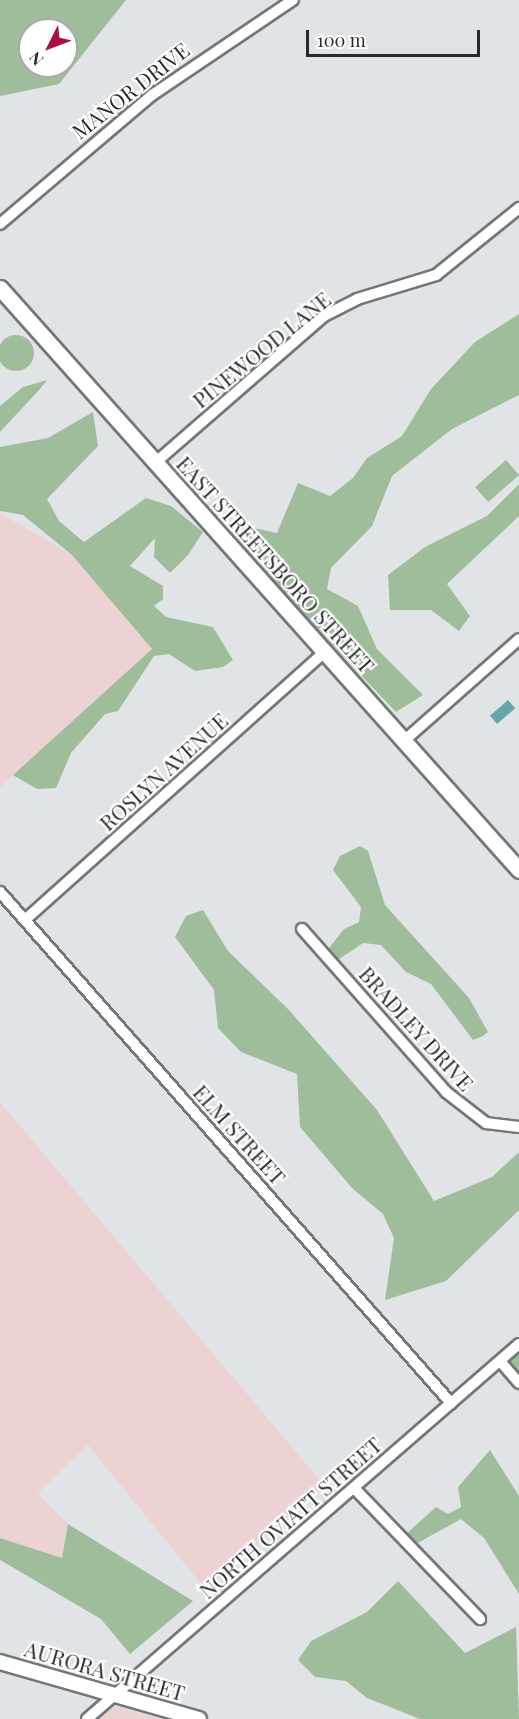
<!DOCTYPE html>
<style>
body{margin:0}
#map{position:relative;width:519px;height:1719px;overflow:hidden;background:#e0e4e7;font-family:"Playfair Display",serif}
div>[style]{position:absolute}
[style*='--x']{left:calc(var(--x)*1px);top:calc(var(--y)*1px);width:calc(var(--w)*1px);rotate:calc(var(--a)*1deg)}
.education>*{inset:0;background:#edd2d4}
.green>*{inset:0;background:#a0bd9b;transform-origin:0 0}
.round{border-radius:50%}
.water>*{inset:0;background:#67a7ac;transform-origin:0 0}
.roads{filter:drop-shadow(2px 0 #73777a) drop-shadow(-2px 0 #73777a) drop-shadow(0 2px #73777a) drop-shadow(0 -2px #73777a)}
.minor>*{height:10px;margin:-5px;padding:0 5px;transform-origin:5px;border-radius:5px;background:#fff}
.tertiary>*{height:14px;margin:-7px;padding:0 7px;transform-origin:7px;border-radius:7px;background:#fff}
.secondary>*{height:15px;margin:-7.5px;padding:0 7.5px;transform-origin:7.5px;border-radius:7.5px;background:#fff}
span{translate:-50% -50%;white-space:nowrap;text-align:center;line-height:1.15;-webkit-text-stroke:4.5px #fff;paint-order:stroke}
.street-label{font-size:21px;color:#292a2c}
.north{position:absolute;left:18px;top:18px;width:60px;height:60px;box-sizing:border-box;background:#fff;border:2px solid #a9aaab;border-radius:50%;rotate:228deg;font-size:16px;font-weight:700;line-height:24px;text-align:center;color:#292a2c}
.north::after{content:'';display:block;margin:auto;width:21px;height:27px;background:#a71042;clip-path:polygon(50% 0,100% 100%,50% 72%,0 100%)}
.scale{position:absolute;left:306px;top:30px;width:174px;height:27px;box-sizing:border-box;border:3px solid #292a2c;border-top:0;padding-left:8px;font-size:18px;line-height:21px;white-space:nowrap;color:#292a2c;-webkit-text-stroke:4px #fff;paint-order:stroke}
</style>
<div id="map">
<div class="education">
<i style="clip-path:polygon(0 513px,72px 555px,152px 649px,0 787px)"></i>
<i style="clip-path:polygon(0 1102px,324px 1485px,206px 1590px,88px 1445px,38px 1493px,68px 1524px,62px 1558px,0 1538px)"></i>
<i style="clip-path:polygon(113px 1705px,163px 1719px,96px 1719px)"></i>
</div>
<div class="green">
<i style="clip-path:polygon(evenodd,0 0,126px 0,59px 84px,0 96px,0 0,30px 30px,66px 30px,66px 66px,30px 66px,30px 30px)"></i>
<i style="clip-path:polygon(519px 314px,519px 395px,452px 429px,392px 476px,372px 526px,331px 568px,327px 589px,358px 606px,377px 649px,423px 695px,396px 712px,236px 544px,244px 526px,277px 533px,298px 483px,330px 496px,353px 478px,367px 458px,402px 436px,431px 389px,475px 342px)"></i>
<i class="round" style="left:-2px;top:335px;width:36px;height:36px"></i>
<i style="clip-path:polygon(47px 380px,40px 389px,0 432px,0 406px,23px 387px)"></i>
<i style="clip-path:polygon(93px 412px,98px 446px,47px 499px,59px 521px,84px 542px,146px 498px,171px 506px,203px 532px,188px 555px,170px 573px,154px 557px,155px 538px,130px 566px,163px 586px,163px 599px,154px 606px,166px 617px,213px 627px,233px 660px,223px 667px,195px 671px,169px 654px,154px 656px,118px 711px,105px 714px,71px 753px,56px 788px,37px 789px,13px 775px,152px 649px,72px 555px,23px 515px,0 511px,0 447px,48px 438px)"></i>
<i style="left:506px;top:460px;width:20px;height:41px;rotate:49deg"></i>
<i style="clip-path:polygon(519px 484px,519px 516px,447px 584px,470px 616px,459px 631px,431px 610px,390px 610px,388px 575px,425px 547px,487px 516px)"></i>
<i style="clip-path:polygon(360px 846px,368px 851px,385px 905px,469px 998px,488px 1032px,483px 1036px,473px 1040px,431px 984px,406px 972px,381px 945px,363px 943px,338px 960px,329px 948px,344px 929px,359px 922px,361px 907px,333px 870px,340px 856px)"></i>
<i style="clip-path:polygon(203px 910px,228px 951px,288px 1009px,377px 1110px,434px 1201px,492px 1177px,519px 1152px,519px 1210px,446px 1281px,385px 1300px,394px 1238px,383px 1214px,352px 1188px,300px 1127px,297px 1074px,241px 1052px,218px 1028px,214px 990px,175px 937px,186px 916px)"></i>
<i style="clip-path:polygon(519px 1344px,519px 1383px,500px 1361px)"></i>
<i style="clip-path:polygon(490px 1450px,519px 1496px,519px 1594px,484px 1538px,461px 1519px,414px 1545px,405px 1535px,436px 1507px,448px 1514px,461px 1507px,458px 1487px)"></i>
<i style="clip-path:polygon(68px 1524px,193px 1601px,130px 1654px,101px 1619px,0 1560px,0 1538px,62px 1558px)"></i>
<i style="clip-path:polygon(398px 1581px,465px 1653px,516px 1627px,519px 1719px,420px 1719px,367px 1698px,346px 1681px,315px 1677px,298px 1660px,311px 1641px,367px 1612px)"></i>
</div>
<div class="water">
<i style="left:508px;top:700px;width:11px;height:24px;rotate:49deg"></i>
</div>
<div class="roads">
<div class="minor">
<i style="--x:0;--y:224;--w:199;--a:-40.3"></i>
<i style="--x:152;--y:95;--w:170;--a:-34"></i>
<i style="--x:156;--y:462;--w:223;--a:-41"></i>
<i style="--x:324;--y:316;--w:37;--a:-27"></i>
<i style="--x:357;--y:299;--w:83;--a:-16.9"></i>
<i style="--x:436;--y:275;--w:107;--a:-38.9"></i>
<i style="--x:405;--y:740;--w:152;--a:-41.5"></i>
<i style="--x:0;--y:892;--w:682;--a:48.57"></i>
<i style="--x:26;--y:919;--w:402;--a:-41.8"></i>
<i style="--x:302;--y:929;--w:217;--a:48.5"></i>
<i style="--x:446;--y:1092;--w:51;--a:37.8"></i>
<i style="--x:486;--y:1123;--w:33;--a:7"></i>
<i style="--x:500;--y:1361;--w:29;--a:49"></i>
<i style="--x:354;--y:1488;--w:182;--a:46.1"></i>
<i style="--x:87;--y:1719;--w:572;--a:-40.96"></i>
</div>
<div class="tertiary">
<i style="--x:0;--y:1662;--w:207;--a:16"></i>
</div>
<div class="secondary">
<i style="--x:0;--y:288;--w:780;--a:48.27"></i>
</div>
</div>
<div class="street-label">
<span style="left:130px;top:90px;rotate:-38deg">MANOR DRIVE</span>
<span style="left:261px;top:349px;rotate:-39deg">PINEWOOD LANE</span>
<span style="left:276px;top:564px;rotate:48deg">EAST STREETSBORO STREET</span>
<span style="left:163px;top:771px;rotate:-42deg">ROSLYN AVENUE</span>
<span style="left:417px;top:1028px;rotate:48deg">BRADLEY DRIVE</span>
<span style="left:240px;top:1134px;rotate:48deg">ELM STREET</span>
<span style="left:290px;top:1517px;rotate:-41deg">NORTH OVIATT STREET</span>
<span style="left:105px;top:1670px;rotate:16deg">AURORA STREET</span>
</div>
<div class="north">N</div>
<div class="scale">100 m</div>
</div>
